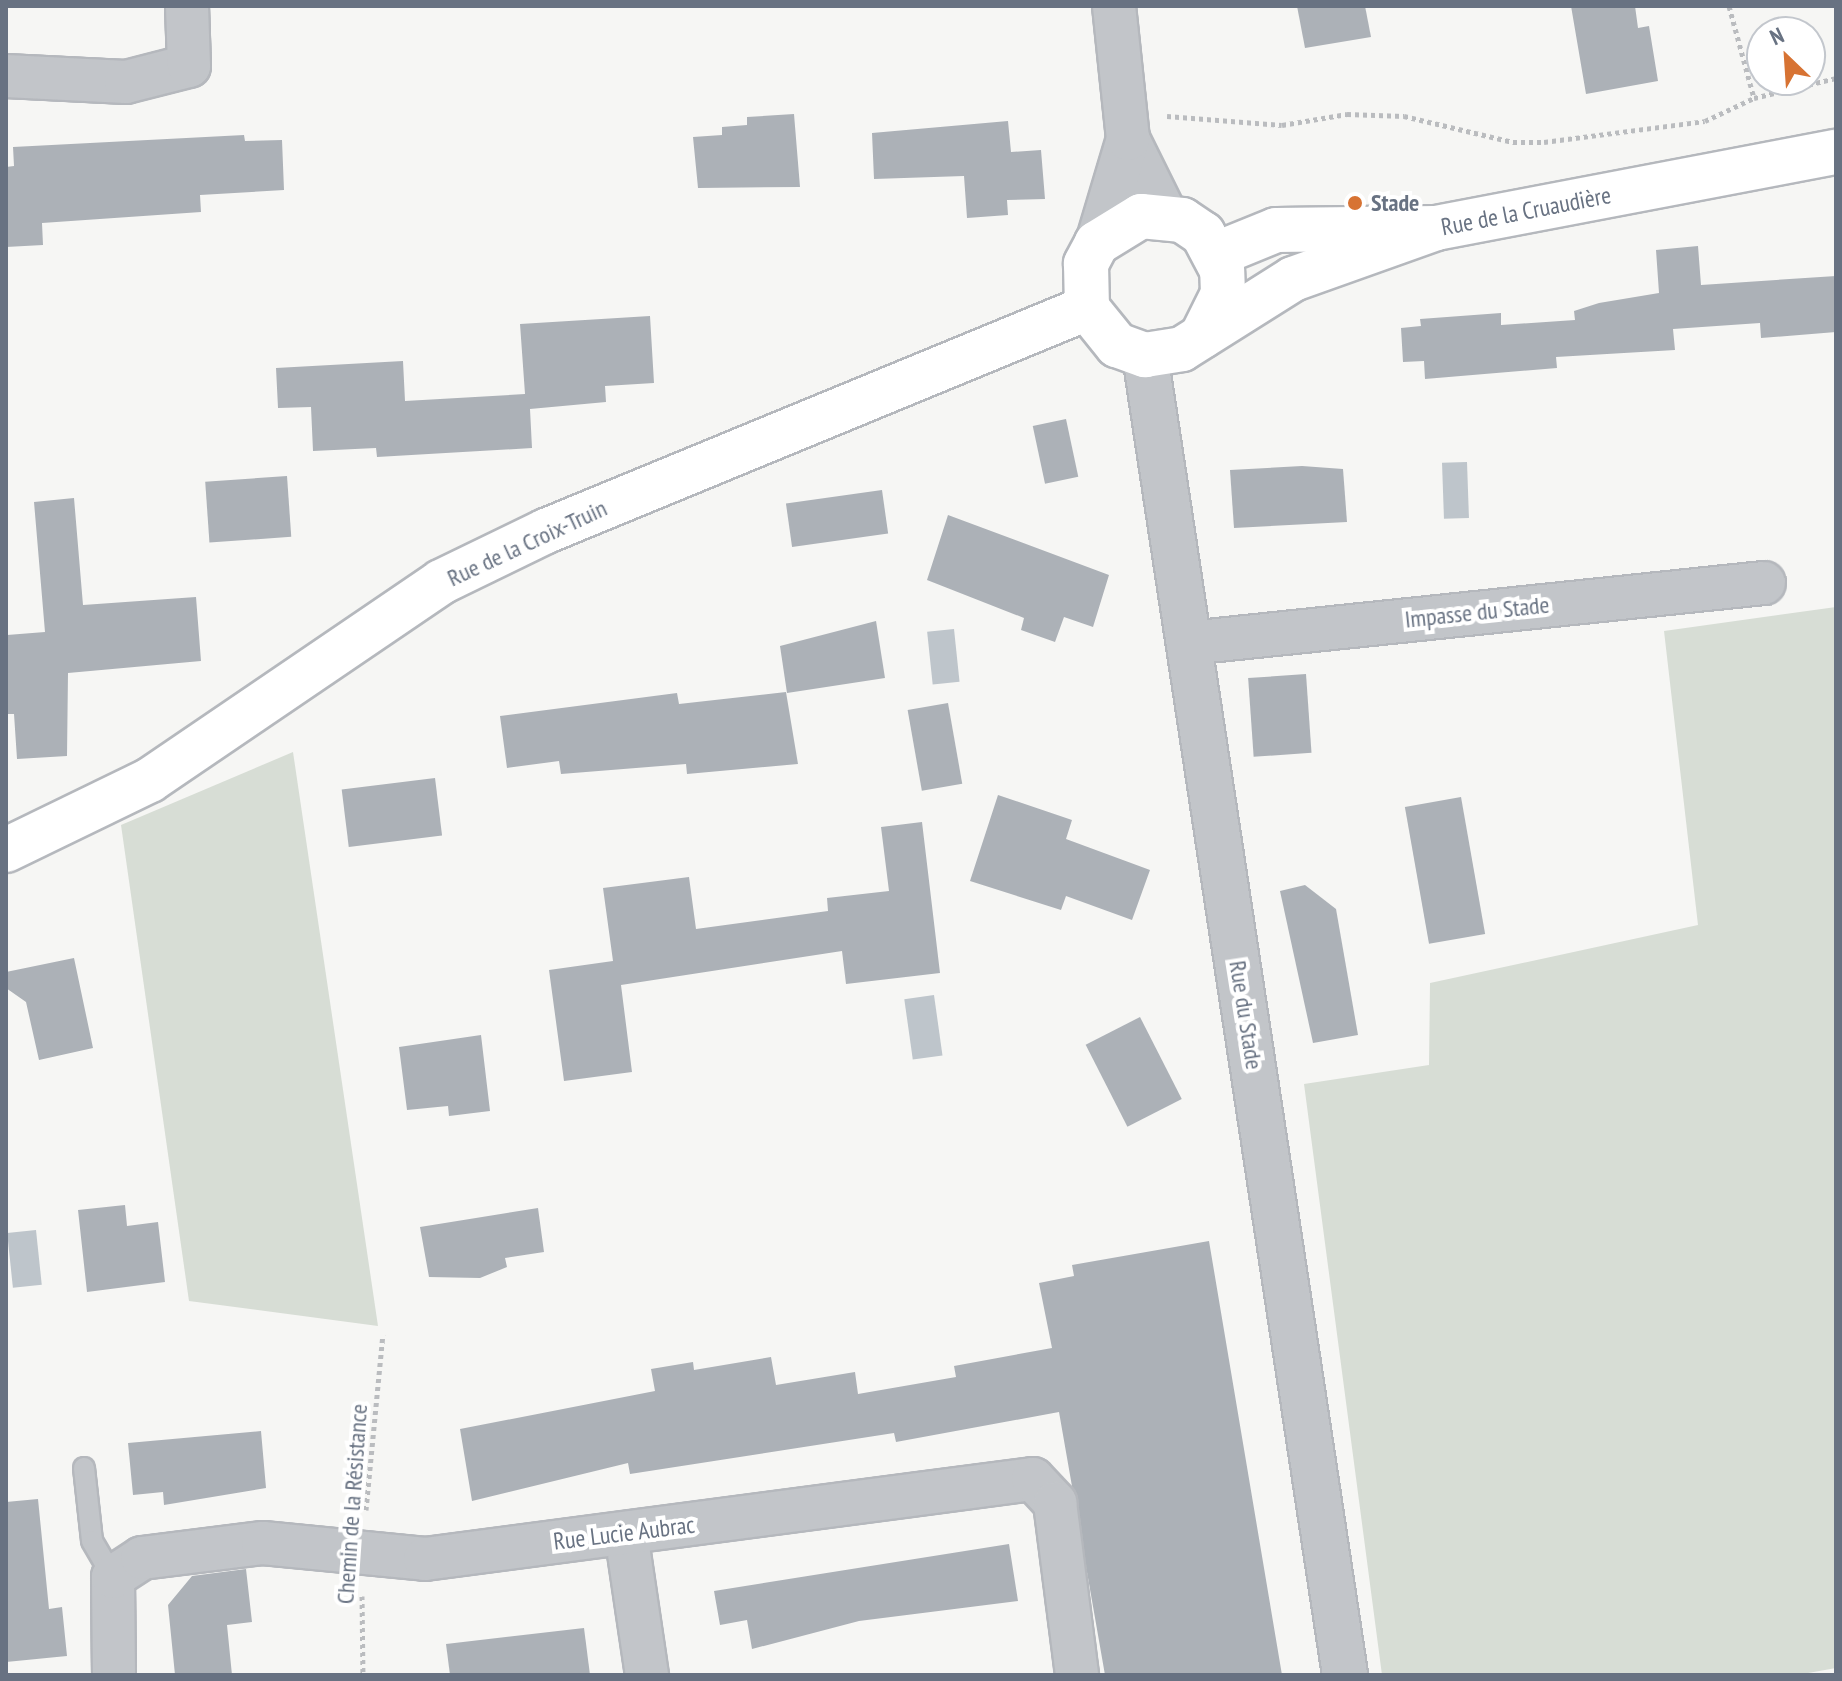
<!DOCTYPE html>
<meta charset="utf-8">
<style>
body{margin:0}
#map{position:relative;width:1842px;height:1681px;overflow:hidden;background:#f6f6f4;font-family:"PT Sans Narrow",sans-serif}
div>[style]{position:absolute}
[style*='--x']{left:calc(var(--x)*1px);top:calc(var(--y)*1px);width:calc(var(--w)*1px);rotate:calc(var(--a)*1deg)}
.green>*{inset:0;background:#d7ddd5}
.water>*{inset:0;background:#bec5cb;transform-origin:0 0}
.building>*{inset:0;background:#acb1b7;transform-origin:0 0}
.path>*{height:5px;margin-top:-2.5px;transform-origin:0;background:repeating-linear-gradient(90deg,#babcbf 0 4px,transparent 0 8px)}
.roads{filter:drop-shadow(2px 0 #b5b8bd) drop-shadow(-2px 0 #b5b8bd) drop-shadow(0 2px #b5b8bd) drop-shadow(0 -2px #b5b8bd)}
.service>*{height:20px;margin:-10px;padding:0 10px;transform-origin:10px;border-radius:10px;background:#c2c5c9}
.minor>*{height:42px;margin:-21px;padding:0 21px;transform-origin:21px;border-radius:21px;background:#c2c5c9}
.tertiary>*{height:44px;margin:-22px;padding:0 22px;transform-origin:22px;border-radius:22px;background:#c2c5c9}
.secondary>*{height:44px;margin:-22px;padding:0 22px;transform-origin:22px;border-radius:22px;background:#fff}
.dots>*{width:22px;height:22px;translate:-50% -50%;box-sizing:border-box;border:4px solid #fff;border-radius:50%}
span{translate:-50% -50%;white-space:nowrap;text-align:center;line-height:1.15;-webkit-text-stroke:8px #fff;paint-order:stroke}
.poi-label{font-size:24px;color:#687282;font-weight:700}
.left{translate:0 -50%;text-align:left}
.street-label{font-size:24px;color:#687282}
.frame{position:absolute;inset:0;border:8px solid #687282;pointer-events:none}
.north{position:absolute;left:1746px;top:16px;width:80px;height:80px;box-sizing:border-box;background:#fff;border:2px solid #c3c7cd;border-radius:50%;rotate:335deg;font-size:22px;font-weight:700;line-height:32px;text-align:center;color:#687282}
.north::after{content:'';display:block;margin:auto;width:28px;height:36px;background:#d77333;clip-path:polygon(50% 0,100% 100%,50% 72%,0 100%)}
</style>
<div id="map">
<div class="green">
<i style="clip-path:polygon(1836px 607px,1836px 1668px,1797px 1675px,1382px 1675px,1304px 1084px,1429px 1065px,1430px 983px,1698px 925px,1664px 631px)"></i>
<i style="clip-path:polygon(293px 752px,378px 1326px,189px 1301px,121px 825px)"></i>
</div>
<div class="water">
<i style="left:1467px;top:462px;width:56px;height:25px;rotate:88deg"></i>
<i style="left:954px;top:629px;width:53px;height:27px;rotate:84deg"></i>
<i style="left:934px;top:995px;width:61px;height:30px;rotate:82deg"></i>
<i style="left:36px;top:1230px;width:55px;height:29px;rotate:84deg"></i>
</div>
<div class="building">
<i style="clip-path:polygon(1297px 6px,1365px 6px,1371px 37px,1305px 48px)"></i>
<i style="clip-path:polygon(1571px 6px,1635px 6px,1638px 28px,1649px 26px,1658px 81px,1586px 94px)"></i>
<i style="clip-path:polygon(794px 114px,800px 187px,698px 188px,693px 137px,722px 135px,722px 127px,747px 125px,747px 117px)"></i>
<i style="clip-path:polygon(1008px 121px,1011px 152px,1041px 150px,1045px 199px,1007px 200px,1008px 215px,967px 218px,964px 176px,874px 179px,872px 133px)"></i>
<i style="clip-path:polygon(244px 135px,245px 141px,282px 140px,284px 190px,200px 195px,201px 212px,42px 223px,43px 245px,6px 247px,6px 167px,14px 166px,13px 147px)"></i>
<i style="clip-path:polygon(1698px 246px,1701px 285px,1836px 276px,1836px 332px,1761px 338px,1760px 323px,1673px 329px,1675px 350px,1556px 357px,1557px 368px,1425px 379px,1424px 361px,1403px 362px,1401px 328px,1421px 326px,1420px 319px,1501px 313px,1501px 325px,1575px 320px,1574px 311px,1599px 303px,1659px 293px,1656px 250px)"></i>
<i style="clip-path:polygon(650px 316px,654px 383px,605px 386px,606px 402px,530px 409px,532px 448px,377px 457px,376px 448px,313px 451px,311px 407px,278px 408px,276px 368px,403px 361px,405px 401px,525px 394px,520px 324px)"></i>
<i style="left:1066px;top:419px;width:59px;height:34px;rotate:78deg"></i>
<i style="clip-path:polygon(1302px 466px,1343px 469px,1347px 522px,1234px 528px,1230px 470px)"></i>
<i style="left:287px;top:476px;width:61px;height:82px;rotate:86deg"></i>
<i style="left:882px;top:490px;width:44px;height:97px;rotate:82deg"></i>
<i style="clip-path:polygon(74px 498px,83px 605px,196px 597px,201px 661px,68px 673px,67px 756px,17px 759px,14px 714px,6px 714px,7px 635px,45px 632px,34px 502px)"></i>
<i style="clip-path:polygon(948px 515px,1109px 575px,1093px 627px,1064px 617px,1055px 642px,1021px 630px,1024px 618px,927px 580px)"></i>
<i style="clip-path:polygon(876px 621px,885px 678px,787px 693px,780px 646px)"></i>
<i style="left:1306px;top:674px;width:79px;height:58px;rotate:86deg"></i>
<i style="clip-path:polygon(786px 692px,798px 764px,687px 774px,686px 764px,561px 774px,559px 761px,507px 768px,500px 716px,677px 693px,679px 704px)"></i>
<i style="left:948px;top:703px;width:82px;height:41px;rotate:80deg"></i>
<i style="left:435px;top:778px;width:58px;height:94px;rotate:83deg"></i>
<i style="clip-path:polygon(998px 795px,1072px 820px,1066px 839px,1150px 870px,1132px 920px,1066px 896px,1061px 910px,970px 881px)"></i>
<i style="left:1461px;top:797px;width:139px;height:57px;rotate:80deg"></i>
<i style="clip-path:polygon(922px 822px,940px 973px,846px 984px,842px 951px,621px 985px,632px 1072px,564px 1081px,549px 970px,613px 961px,603px 888px,689px 877px,696px 929px,828px 911px,827px 898px,889px 891px,881px 827px)"></i>
<i style="clip-path:polygon(1305px 885px,1336px 909px,1358px 1035px,1313px 1043px,1280px 891px)"></i>
<i style="clip-path:polygon(74px 958px,93px 1048px,39px 1060px,26px 1002px,6px 988px,6px 972px)"></i>
<i style="left:1140px;top:1017px;width:92px;height:61px;rotate:63deg"></i>
<i style="clip-path:polygon(481px 1035px,490px 1111px,449px 1116px,448px 1106px,407px 1110px,399px 1047px)"></i>
<i style="clip-path:polygon(125px 1205px,127px 1226px,158px 1222px,165px 1282px,87px 1292px,78px 1210px)"></i>
<i style="clip-path:polygon(538px 1208px,544px 1252px,505px 1258px,507px 1267px,480px 1278px,429px 1277px,420px 1227px)"></i>
<i style="clip-path:polygon(1209px 1241px,1282px 1675px,1105px 1675px,1059px 1412px,896px 1442px,894px 1433px,630px 1474px,628px 1463px,472px 1501px,460px 1429px,655px 1391px,651px 1369px,693px 1362px,694px 1370px,771px 1357px,776px 1385px,855px 1372px,858px 1394px,956px 1377px,954px 1366px,1052px 1348px,1039px 1283px,1074px 1276px,1072px 1265px)"></i>
<i style="clip-path:polygon(261px 1431px,266px 1488px,164px 1505px,163px 1492px,133px 1495px,128px 1443px)"></i>
<i style="clip-path:polygon(38px 1499px,49px 1609px,62px 1607px,67px 1656px,6px 1662px,6px 1502px)"></i>
<i style="clip-path:polygon(1009px 1544px,1018px 1601px,859px 1621px,752px 1649px,747px 1620px,720px 1625px,714px 1591px)"></i>
<i style="clip-path:polygon(246px 1569px,252px 1622px,227px 1625px,232px 1675px,175px 1675px,168px 1605px,192px 1576px)"></i>
<i style="clip-path:polygon(584px 1628px,590px 1675px,450px 1675px,446px 1644px)"></i>
</div>
<div class="path">
<i style="--x:1729;--y:6;--w:95;--a:74.8"></i>
<i style="--x:1167;--y:116;--w:115;--a:4.5"></i>
<i style="--x:1282;--y:125;--w:66;--a:-9.6"></i>
<i style="--x:1347;--y:114;--w:57;--a:2"></i>
<i style="--x:1404;--y:116;--w:112;--a:13.4"></i>
<i style="--x:1513;--y:142;--w:31;--a:0"></i>
<i style="--x:1544;--y:142;--w:162;--a:-7.4"></i>
<i style="--x:1705;--y:121;--w:54;--a:-25.1"></i>
<i style="--x:1754;--y:98;--w:84;--a:-13.7"></i>
<i style="--x:366;--y:1510;--w:176;--a:-84.5"></i>
<i style="--x:362;--y:1596;--w:79;--a:89.3"></i>
</div>
<div class="roads">
<div class="service">
<i style="--x:84;--y:1468;--w:73;--a:83.7"></i>
<i style="--x:92;--y:1541;--w:42;--a:59.7"></i>
</div>
<div class="minor">
<i style="--x:6;--y:76;--w:120;--a:2.9"></i>
<i style="--x:126;--y:82;--w:65;--a:-14.3"></i>
<i style="--x:189;--y:66;--w:60;--a:-91.9"></i>
<i style="--x:1128;--y:139;--w:86;--a:63.7"></i>
<i style="--x:1097;--y:243;--w:109;--a:-73.4"></i>
<i style="--x:1128;--y:139;--w:134;--a:-96"></i>
<i style="--x:1189;--y:643;--w:578;--a:-5.96"></i>
<i style="--x:626;--y:1533;--w:144;--a:81.6"></i>
<i style="--x:114;--y:1675;--w:98;--a:-90.6"></i>
<i style="--x:113;--y:1577;--w:35;--a:-33"></i>
<i style="--x:142;--y:1558;--w:122;--a:-7.1"></i>
<i style="--x:263;--y:1543;--w:163;--a:5.6"></i>
<i style="--x:425;--y:1559;--w:613;--a:-7.5"></i>
<i style="--x:1033;--y:1479;--w:33;--a:47"></i>
<i style="--x:1055;--y:1503;--w:173;--a:82.7"></i>
</div>
<div class="tertiary">
<i style="--x:1145;--y:355;--w:1335;--a:81.38"></i>
</div>
<div class="secondary">
<i style="--x:1217;--y:254;--w:64;--a:-22.1"></i>
<i style="--x:1276;--y:230;--w:160;--a:-0.7"></i>
<i style="--x:1436;--y:228;--w:407;--a:-10.8"></i>
<i style="--x:1202;--y:336;--w:47;--a:-63.4"></i>
<i style="--x:1223;--y:294;--w:24;--a:-92"></i>
<i style="--x:1222;--y:270;--w:41;--a:-117.8"></i>
<i style="--x:1203;--y:234;--w:25;--a:-146"></i>
<i style="--x:1182;--y:220;--w:41;--a:-174.4"></i>
<i style="--x:1141;--y:216;--w:52;--a:148.5"></i>
<i style="--x:1097;--y:243;--w:24;--a:118"></i>
<i style="--x:1086;--y:264;--w:44;--a:88.7"></i>
<i style="--x:1087;--y:308;--w:48;--a:51"></i>
<i style="--x:1117;--y:345;--w:30;--a:20"></i>
<i style="--x:1145;--y:355;--w:37;--a:-9"></i>
<i style="--x:1182;--y:349;--w:131;--a:-32.2"></i>
<i style="--x:1293;--y:279;--w:152;--a:-19.6"></i>
<i style="--x:6;--y:850;--w:160;--a:-25.9"></i>
<i style="--x:150;--y:780;--w:352;--a:-34.2"></i>
<i style="--x:441;--y:582;--w:117;--a:-25.9"></i>
<i style="--x:546;--y:531;--w:585;--a:-22.4"></i>
</div>
</div>
<div class="dots">
<i style="left:1355px;top:203px;background:#d77333"></i>
</div>
<div class="poi-label">
<span class="left" style="left:1371px;top:203px">Stade</span>
</div>
<div class="street-label">
<span style="left:1526px;top:211px;rotate:-11deg">Rue de la Cruaudière</span>
<span style="left:527px;top:543px;rotate:-25deg">Rue de la Croix-Truin</span>
<span style="left:1477px;top:612px;rotate:-6deg">Impasse du Stade</span>
<span style="left:1246px;top:1015px;rotate:81deg">Rue du Stade</span>
<span style="left:352px;top:1504px;rotate:-86deg">Chemin de la Résistance</span>
<span style="left:624px;top:1533px;rotate:-7deg">Rue Lucie Aubrac</span>
</div>
<div class="frame"></div>
<div class="north">N</div>
</div>
